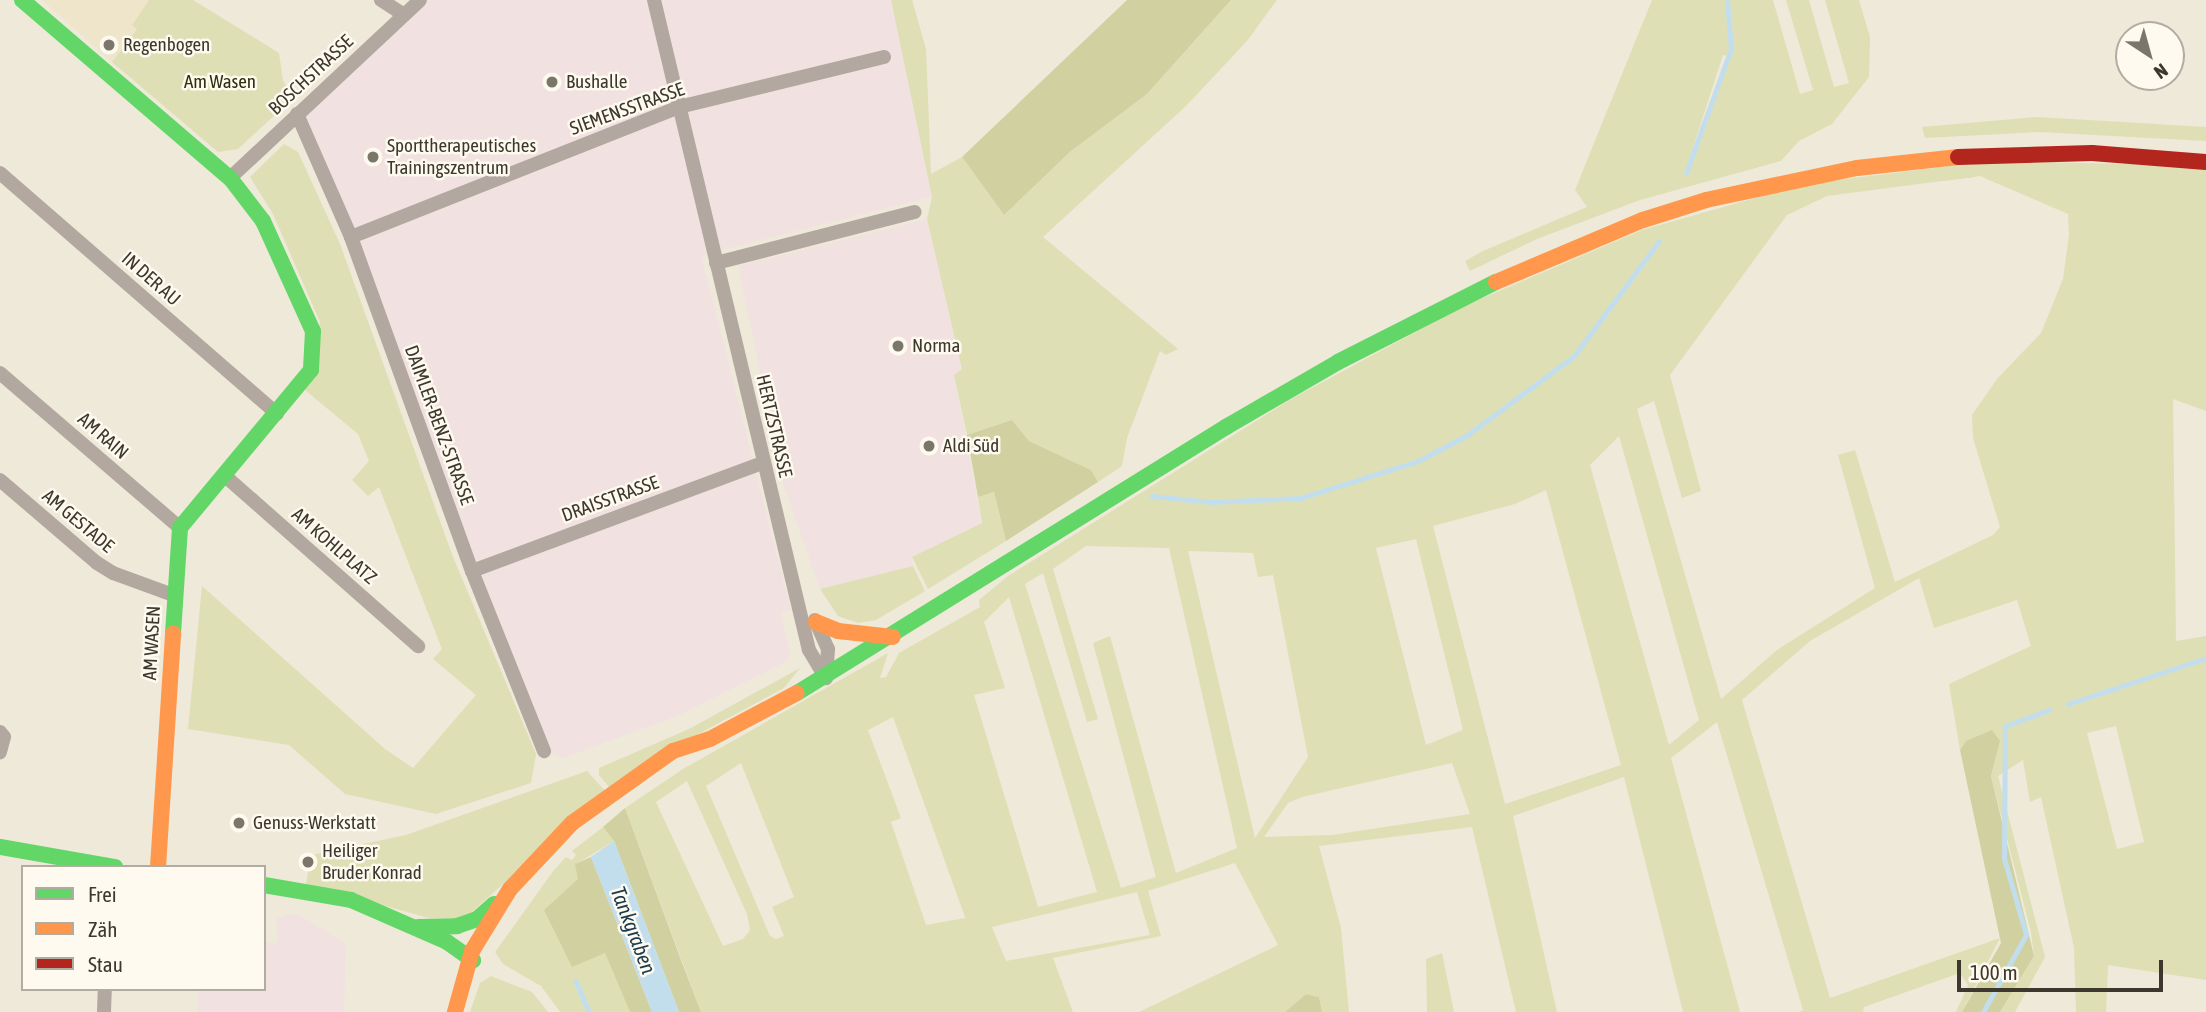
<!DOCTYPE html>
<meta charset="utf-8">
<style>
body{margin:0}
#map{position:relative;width:2206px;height:1012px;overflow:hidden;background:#eee9d9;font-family:"Asap Condensed",sans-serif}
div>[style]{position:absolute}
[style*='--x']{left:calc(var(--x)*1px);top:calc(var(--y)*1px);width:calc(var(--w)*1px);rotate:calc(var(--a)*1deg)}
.commercial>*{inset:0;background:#f1e2e1}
.built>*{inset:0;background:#eee5ca}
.green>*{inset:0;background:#dfdfb6}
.forest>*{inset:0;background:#d1d0a0}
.water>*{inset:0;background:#c2deed}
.stream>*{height:4.5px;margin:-2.25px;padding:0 2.25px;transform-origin:2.25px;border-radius:2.25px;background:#c2deed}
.street>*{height:14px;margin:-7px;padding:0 7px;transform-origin:7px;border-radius:7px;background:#b2a89f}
.fast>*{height:16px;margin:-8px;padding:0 8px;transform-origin:8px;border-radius:8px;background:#63d668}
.slow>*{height:16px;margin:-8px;padding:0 8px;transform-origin:8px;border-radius:8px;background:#ff974d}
.jam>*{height:16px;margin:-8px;padding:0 8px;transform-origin:8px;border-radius:8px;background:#b3261e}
.dots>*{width:19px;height:19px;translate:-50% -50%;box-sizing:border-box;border:4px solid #fefaef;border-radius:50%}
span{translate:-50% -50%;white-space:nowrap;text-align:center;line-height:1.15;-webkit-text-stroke:5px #fefaef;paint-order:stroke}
.poi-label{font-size:19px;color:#3c382d}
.left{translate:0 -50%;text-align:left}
.street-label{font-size:19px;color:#3c382d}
.park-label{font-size:19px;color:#2f300e}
.water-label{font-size:21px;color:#1b3c4f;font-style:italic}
.legend{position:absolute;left:21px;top:865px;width:245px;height:126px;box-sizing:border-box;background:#fefaef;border:2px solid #b0aca1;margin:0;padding:9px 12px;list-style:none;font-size:21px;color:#3c382d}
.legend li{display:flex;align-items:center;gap:14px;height:35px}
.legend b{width:35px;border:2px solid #b0aca1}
.north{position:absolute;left:2115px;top:21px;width:70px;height:70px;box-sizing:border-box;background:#fefaef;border:2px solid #b0aca1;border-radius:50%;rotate:144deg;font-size:19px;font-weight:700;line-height:28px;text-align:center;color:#3c382d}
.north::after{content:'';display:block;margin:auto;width:24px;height:32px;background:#7a7669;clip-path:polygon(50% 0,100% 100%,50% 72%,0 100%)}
.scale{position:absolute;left:1957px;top:960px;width:206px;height:32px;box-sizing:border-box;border:4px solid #3c382d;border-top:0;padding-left:9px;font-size:21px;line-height:24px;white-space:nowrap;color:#3c382d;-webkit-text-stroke:5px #fefaef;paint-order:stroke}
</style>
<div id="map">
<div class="commercial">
<i style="clip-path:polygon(421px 0,891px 0,932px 197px,701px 255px,791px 610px,781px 613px,790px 655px,786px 662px,677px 716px,563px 758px,553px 754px,477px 574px,297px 114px)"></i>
<i style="clip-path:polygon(927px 219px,962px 369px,954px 375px,982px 523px,912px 557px,913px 566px,820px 589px,784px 486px,738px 266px)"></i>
<i style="clip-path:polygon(288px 914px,298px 914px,346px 944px,344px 1012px,197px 1012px,198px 989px,264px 989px,264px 942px,277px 943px,277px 919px)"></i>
</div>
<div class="built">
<i style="clip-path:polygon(42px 0,149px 0,132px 25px,137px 28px,112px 62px)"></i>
</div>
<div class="green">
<i style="clip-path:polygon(149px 0,193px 0,279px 53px,283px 81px,294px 97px,238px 149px,218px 152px,112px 62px,137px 29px,132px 25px)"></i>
<i style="clip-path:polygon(891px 0,912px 0,926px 49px,931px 174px,962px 157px,1004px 215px,1071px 151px,1147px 94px,1231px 0,1277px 0,1247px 41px,1186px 106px,1043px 237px,1178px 349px,1166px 355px,1160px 351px,1127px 438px,1122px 466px,1098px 482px,1091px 470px,1029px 441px,1012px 420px,967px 435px,954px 375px,962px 369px,927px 219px,932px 197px)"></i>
<i style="clip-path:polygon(evenodd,1652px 0,1773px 0,1800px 94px,1813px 90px,1786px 0,1809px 0,1834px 87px,1849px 83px,1825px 0,1859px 0,1870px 37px,1869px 77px,1832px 124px,1799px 141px,1781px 161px,1640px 200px,1537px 239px,1470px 271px,1465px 261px,1483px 251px,1587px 207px,1575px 190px,1652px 0,1723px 55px,1731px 57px,1691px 163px,1689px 160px,1723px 55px)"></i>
<i style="clip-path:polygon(2038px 117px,2206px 127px,2206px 141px,2039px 132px,1925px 138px,1922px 127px)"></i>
<i style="clip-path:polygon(284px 144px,298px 152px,340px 244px,453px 557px,536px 754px,531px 783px,436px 814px,345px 794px,289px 745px,188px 729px,202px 586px,385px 749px,413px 768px,476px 695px,433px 659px,442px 649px,379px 487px,368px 496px,352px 480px,369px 461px,358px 434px,305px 390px,320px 322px,273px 214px,250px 177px)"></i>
<i style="clip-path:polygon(evenodd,1990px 161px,2180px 165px,2206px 170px,2206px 411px,2173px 399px,2176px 641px,2206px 636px,2206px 980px,2108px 965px,2106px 1012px,2076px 1012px,2074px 948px,2041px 797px,2030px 802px,2023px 760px,1998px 776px,2045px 957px,2015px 1012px,2000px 1012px,2034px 956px,2031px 932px,1991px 776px,2000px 741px,1966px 741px,1960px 750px,1949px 684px,2031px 646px,2017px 600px,1934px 628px,1919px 578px,1810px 641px,1742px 700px,1830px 998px,2000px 938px,1962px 1012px,1956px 1012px,1968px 985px,1960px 973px,1864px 1007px,1863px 1012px,1799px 1012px,1803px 1010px,1717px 722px,1671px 758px,1740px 1012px,1683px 1012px,1624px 777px,1513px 816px,1557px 1012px,1516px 1012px,1472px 827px,1319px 846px,1341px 928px,1349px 1012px,1322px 1012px,1319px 997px,1306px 994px,1285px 1012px,1139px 1012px,1278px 945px,1235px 863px,1148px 891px,1161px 936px,1053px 958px,1073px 1012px,701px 1012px,625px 808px,683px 769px,888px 653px,880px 678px,886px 677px,899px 653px,980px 607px,979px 600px,1008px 576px,1291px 399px,1464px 306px,1642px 230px,1805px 184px,1990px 161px,1980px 176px,2068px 214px,2069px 235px,2063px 279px,2041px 333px,1997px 379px,1972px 415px,1973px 438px,2000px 527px,1993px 535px,1895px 582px,1855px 450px,1838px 455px,1875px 588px,1777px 650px,1721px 699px,1637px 409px,1654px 401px,1682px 498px,1701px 491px,1670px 375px,1787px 215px,1827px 196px,1980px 176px,1990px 161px,1619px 436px,1699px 720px,1669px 745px,1590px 465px,1619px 436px,1990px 161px,1546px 490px,1621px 765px,1505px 804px,1433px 526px,1515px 504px,1546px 490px,1990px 161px,1416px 539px,1463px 730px,1426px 745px,1376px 548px,1416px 539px,1990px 161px,1086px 546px,1169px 548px,1237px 848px,1176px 873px,1110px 636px,1093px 643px,1156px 877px,1121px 888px,1025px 584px,1043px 573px,1087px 722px,1098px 719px,1053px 569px,1086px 546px,1990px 161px,1188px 551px,1253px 553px,1258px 577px,1273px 575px,1308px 757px,1255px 838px,1188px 551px,1990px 161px,1009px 597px,1097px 892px,1038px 907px,974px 695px,1005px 688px,984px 622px,1009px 597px,1990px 161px,893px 717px,965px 917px,965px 918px,926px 925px,891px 822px,901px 818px,868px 730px,893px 717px,1990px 161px,2116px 726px,2144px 842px,2117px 849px,2087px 733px,2116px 726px,1990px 161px,741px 763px,794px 897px,772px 907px,784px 936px,776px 939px,770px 936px,706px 786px,741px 763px,1990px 161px,1452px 763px,1470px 814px,1332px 835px,1264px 837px,1288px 803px,1302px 797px,1452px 763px,1990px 161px,687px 781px,747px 914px,750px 930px,743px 939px,723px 946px,656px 802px,687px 781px,1990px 161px,1137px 892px,1150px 935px,1006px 961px,992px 927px,1137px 892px)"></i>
<i style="clip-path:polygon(994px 492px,1006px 541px,928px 589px,912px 557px,982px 523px,978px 497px)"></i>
<i style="clip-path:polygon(913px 566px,925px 591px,876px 620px,858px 623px,838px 616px,820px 589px)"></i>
<i style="clip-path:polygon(800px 668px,784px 688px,665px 752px,610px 788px,599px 775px,599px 768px,689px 729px)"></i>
<i style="clip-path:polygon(587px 771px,606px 792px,464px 919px,429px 918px,306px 884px,311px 855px,406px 835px)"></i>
<i style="clip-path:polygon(603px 827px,614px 841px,576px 864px,630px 1012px,560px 1012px,541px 986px,503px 964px,495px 952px,554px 870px,566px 857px,572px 860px,576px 855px,572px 851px)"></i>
<i style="clip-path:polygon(1442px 953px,1454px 1012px,1427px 1012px,1426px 959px)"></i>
<i style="clip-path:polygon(491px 976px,532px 992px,548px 1012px,470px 1012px,480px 983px)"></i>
</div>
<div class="forest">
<i style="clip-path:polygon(1127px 0,1231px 0,1147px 94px,1071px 151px,1004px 215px,962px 157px)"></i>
<i style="clip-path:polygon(1012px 420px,1029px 441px,1091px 470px,1098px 482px,1006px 541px,994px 492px,978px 497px,967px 435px)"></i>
<i style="clip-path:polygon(1992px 730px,2000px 741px,1991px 776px,2034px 956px,2000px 1012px,1962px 1012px,2001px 943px,1960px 750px,1966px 741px)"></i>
<i style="clip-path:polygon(625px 808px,681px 960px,701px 1012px,679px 1012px,614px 841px,603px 827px)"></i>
<i style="clip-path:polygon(591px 857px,652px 1012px,630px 1012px,605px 953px,572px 967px,544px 910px,578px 879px,575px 864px)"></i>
<i style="clip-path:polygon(1306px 994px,1319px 997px,1322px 1012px,1285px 1012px)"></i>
</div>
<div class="water">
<i style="clip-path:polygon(614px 841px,679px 1012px,652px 1012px,591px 857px)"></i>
</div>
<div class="stream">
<i style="--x:1686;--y:173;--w:132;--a:-70.1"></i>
<i style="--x:1731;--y:49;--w:49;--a:-94.7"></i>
<i style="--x:1152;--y:496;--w:60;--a:5.7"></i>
<i style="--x:1212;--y:502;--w:89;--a:-2.6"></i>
<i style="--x:1301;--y:498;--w:123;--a:-17.5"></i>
<i style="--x:1418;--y:461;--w:54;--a:-27.5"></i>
<i style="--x:1466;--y:436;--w:134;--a:-36.5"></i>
<i style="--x:1574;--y:356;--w:143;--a:-53.5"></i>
<i style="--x:2068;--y:704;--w:145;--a:-18.4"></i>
<i style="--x:576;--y:981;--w:34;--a:67"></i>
<i style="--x:1983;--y:1012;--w:88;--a:-60.8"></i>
<i style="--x:2026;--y:935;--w:79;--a:-106.1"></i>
<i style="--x:2004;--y:859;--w:133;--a:-89.6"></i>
<i style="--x:2005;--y:726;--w:47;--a:-20"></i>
</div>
<div class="street">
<i style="--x:381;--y:0;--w:27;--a:33"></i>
<i style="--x:654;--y:0;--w:668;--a:76.59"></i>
<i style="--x:809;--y:650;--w:33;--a:59"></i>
<i style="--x:297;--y:114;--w:134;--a:66.3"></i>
<i style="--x:351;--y:237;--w:355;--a:70.1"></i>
<i style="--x:472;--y:571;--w:194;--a:68.2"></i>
<i style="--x:0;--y:173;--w:367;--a:41"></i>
<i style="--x:230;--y:178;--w:260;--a:-43.1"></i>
<i style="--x:351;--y:237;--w:353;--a:-21.6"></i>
<i style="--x:679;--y:107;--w:211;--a:-13.7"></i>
<i style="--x:716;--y:263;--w:205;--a:-14.4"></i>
<i style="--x:0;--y:373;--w:238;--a:40.7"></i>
<i style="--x:224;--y:475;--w:259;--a:41.4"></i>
<i style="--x:0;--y:480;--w:128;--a:40.6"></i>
<i style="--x:97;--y:563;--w:19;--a:32"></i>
<i style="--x:113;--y:573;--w:67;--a:20.1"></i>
<i style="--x:472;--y:571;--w:309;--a:-20.4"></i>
<i style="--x:815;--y:620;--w:32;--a:66"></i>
<i style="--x:828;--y:649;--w:29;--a:94"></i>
<i style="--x:0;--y:732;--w:6;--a:51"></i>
<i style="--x:4;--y:737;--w:16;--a:105"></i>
<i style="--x:104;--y:1012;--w:23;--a:-88"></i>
</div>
<div class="fast">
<i style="--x:22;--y:0;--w:274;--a:40.6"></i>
<i style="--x:230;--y:178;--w:54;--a:52.5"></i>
<i style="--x:263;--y:221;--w:121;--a:65.6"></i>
<i style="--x:313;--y:331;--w:39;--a:93"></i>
<i style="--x:311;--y:370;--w:205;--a:129.7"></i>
<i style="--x:180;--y:528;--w:105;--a:93.8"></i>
<i style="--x:797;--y:693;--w:505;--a:-31.8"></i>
<i style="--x:1226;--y:427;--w:129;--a:-30.1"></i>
<i style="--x:1338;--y:362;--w:177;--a:-26.9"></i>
<i style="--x:0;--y:847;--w:117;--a:9.9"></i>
<i style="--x:264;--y:885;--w:88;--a:9.8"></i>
<i style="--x:351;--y:900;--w:105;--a:23.6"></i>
<i style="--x:447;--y:942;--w:32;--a:35"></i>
<i style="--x:418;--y:927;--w:39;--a:-1"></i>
<i style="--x:457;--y:926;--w:21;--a:-19"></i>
<i style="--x:477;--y:919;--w:23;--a:-41"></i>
</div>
<div class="slow">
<i style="--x:1496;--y:282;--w:160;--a:-22.9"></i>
<i style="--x:1643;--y:220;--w:66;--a:-17.6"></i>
<i style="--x:1706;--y:200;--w:154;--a:-12"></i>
<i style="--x:1857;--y:168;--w:102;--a:-6.2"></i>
<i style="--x:816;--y:622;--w:24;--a:22"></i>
<i style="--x:838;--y:631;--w:55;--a:6.2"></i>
<i style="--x:158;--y:867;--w:234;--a:-86.3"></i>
<i style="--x:455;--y:1012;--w:63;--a:-74.4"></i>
<i style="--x:472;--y:951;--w:73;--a:-58.5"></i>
<i style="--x:510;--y:889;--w:91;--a:-46.8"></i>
<i style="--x:572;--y:823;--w:124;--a:-35.5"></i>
<i style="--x:673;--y:751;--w:39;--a:-18"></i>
<i style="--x:710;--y:739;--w:98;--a:-27.9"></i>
</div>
<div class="jam">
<i style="--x:1958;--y:157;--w:134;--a:-1.7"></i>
<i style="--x:2092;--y:153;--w:114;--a:4.5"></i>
</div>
<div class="dots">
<i style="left:109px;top:45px;background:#7a7669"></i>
<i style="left:552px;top:82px;background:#7a7669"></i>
<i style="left:373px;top:157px;background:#7a7669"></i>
<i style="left:898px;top:346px;background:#7a7669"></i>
<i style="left:929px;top:446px;background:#7a7669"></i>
<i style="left:239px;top:823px;background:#7a7669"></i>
<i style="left:308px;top:862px;background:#7a7669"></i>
</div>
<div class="poi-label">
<span class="left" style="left:123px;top:45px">Regenbogen</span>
<span class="left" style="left:566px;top:82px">Bushalle</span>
<span class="left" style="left:387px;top:157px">Sporttherapeutisches<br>Trainingszentrum</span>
<span class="left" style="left:912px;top:346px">Norma</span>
<span class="left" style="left:943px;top:446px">Aldi Süd</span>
<span class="left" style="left:253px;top:823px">Genuss-Werkstatt</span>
<span class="left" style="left:322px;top:862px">Heiliger<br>Bruder Konrad</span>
</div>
<div class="street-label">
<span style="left:311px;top:75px;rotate:-43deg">BOSCHSTRASSE</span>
<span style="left:627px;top:109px;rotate:-20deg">SIEMENSSTRASSE</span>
<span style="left:151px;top:279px;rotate:41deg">IN DER AU</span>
<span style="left:439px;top:425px;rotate:70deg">DAIMLER-BENZ-STRASSE</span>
<span style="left:774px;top:426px;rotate:77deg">HERTZSTRASSE</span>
<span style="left:103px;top:436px;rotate:41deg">AM RAIN</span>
<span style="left:610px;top:499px;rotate:-20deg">DRAISSTRASSE</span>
<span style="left:78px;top:521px;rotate:40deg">AM GESTADE</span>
<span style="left:334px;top:546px;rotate:41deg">AM KOHLPLATZ</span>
<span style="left:152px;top:643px;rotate:-87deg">AM WASEN</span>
</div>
<div class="park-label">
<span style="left:220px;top:82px">Am Wasen</span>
</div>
<div class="water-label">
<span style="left:634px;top:930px;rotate:69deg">Tankgraben</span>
</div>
<ul class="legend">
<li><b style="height:9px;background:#63d668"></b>Frei</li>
<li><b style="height:9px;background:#ff974d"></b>Zäh</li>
<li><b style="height:9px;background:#b3261e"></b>Stau</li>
</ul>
<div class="north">N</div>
<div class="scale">100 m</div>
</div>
